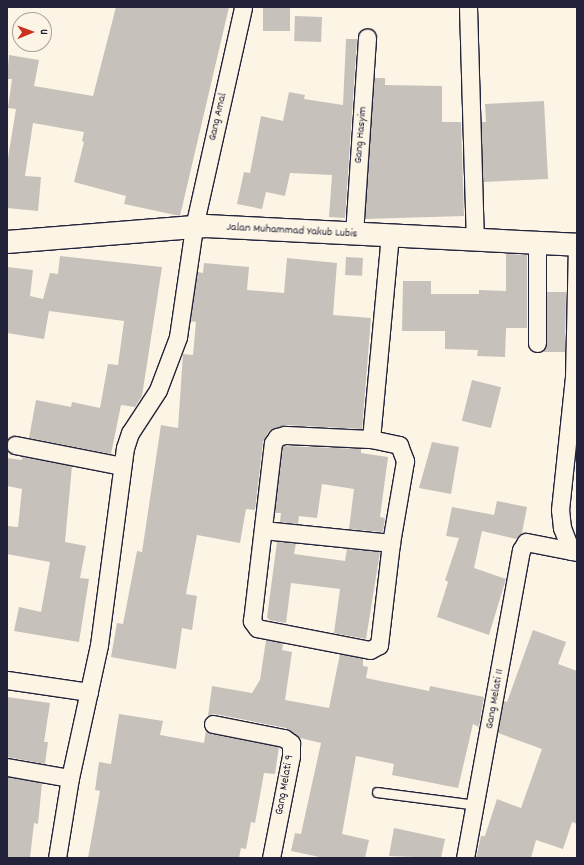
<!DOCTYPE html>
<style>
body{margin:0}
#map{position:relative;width:584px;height:865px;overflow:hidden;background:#fcf5e5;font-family:Dekko,sans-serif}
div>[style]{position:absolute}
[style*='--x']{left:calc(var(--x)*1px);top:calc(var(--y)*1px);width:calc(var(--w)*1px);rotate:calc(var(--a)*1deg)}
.building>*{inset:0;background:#c6c1bb;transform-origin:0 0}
.roads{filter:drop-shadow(1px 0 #22223b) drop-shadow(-1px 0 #22223b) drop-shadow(0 1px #22223b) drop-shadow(0 -1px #22223b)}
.service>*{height:9px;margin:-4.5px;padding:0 4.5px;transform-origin:4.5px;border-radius:4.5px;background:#fcf5e5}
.minor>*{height:17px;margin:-8.5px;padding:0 8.5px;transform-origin:8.5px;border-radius:8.5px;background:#fcf5e5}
.secondary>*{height:22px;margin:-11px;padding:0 11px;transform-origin:11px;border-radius:11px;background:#fcf5e5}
span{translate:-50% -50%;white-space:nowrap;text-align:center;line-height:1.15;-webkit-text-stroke:3px #fcf5e5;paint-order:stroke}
.street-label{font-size:12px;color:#22223b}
.frame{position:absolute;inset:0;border:8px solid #22223b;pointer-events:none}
.north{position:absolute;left:12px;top:12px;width:40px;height:40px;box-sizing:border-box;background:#fcf5e5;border:1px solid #a5a1a1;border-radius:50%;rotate:89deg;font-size:11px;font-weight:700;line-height:16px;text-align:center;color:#22223b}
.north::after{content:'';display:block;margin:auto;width:14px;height:18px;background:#c8321e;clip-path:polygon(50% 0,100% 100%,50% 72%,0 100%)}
</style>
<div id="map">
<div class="building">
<i style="clip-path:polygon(116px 7px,229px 7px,180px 216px,124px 204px,126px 196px,74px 182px,84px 142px,82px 141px,84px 132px,33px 123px,25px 176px,41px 177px,38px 211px,7px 208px,7px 164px,16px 109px,8px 108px,12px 79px,7px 79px,9px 55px,39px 60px,34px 86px,93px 96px)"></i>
<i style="left:263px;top:7px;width:27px;height:24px"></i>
<i style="left:295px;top:16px;width:27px;height:25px;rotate:2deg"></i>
<i style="clip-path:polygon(346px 39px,357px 39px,345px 218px,329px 217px,332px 175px,290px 173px,285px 196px,266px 192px,262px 209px,237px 204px,244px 172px,250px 173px,261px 116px,283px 121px,289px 92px,305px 95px,304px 99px,343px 105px)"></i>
<i style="clip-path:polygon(374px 78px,385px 78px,385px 85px,442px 86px,442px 122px,461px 122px,464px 216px,365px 219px)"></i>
<i style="clip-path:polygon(544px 101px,548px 179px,483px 182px,481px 122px,486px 122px,485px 104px)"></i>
<i style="clip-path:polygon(506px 254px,527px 255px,527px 328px,506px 328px,505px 357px,477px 356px,478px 350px,445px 349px,445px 331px,402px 331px,403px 281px,431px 281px,431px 294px,479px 294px,479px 290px,506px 291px)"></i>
<i style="clip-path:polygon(60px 256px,162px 267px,142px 396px,135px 407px,121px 405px,111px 454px,29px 438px,36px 400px,71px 407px,72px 402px,100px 408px,108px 364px,118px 365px,124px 321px,49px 311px,44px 339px,7px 333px,7px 267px,33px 270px,30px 296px,43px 299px,50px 273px,58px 274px)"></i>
<i style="left:346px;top:257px;width:17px;height:18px;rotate:3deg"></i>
<i style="clip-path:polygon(287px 258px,337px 263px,333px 315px,371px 318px,362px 429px,285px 425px,269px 431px,263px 442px,255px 510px,246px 509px,240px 543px,197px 535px,186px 594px,197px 596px,192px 630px,182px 628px,176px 669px,111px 657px,117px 623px,123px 624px,137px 551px,142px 552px,161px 425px,178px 428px,183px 354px,193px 355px,196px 322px,190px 321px,198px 272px,203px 273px,204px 263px,249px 267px,247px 290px,284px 293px)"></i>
<i style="clip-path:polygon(547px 292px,566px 292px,565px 352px,541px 352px,547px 343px)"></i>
<i style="left:472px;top:380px;width:30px;height:42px;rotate:14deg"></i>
<i style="clip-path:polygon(432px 442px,459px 447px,451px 494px,419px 488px)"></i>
<i style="clip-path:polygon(283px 446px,361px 449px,361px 453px,388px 457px,380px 517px,385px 518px,383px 532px,349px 529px,354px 489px,322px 484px,317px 518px,299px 516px,298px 524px,280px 522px,281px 513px,275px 513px)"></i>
<i style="clip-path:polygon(22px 457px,72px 466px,65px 542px,86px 546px,80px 578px,89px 579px,79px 642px,14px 631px,19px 607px,41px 612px,50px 562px,7px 554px,7px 526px,18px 527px,22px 489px,7px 486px,7px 458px,22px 460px)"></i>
<i style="clip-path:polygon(497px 501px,527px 507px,522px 533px,516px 539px,482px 531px,474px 568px,506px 579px,489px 635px,437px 617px,448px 582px,445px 580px,459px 538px,446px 536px,452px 507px,494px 515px)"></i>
<i style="clip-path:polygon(277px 542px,296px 543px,294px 554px,345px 561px,347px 549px,380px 552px,366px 639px,334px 633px,340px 589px,291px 583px,286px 623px,269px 620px,267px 617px)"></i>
<i style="clip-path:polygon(533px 630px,566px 642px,558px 664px,577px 671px,577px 824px,572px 822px,563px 849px,536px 840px,531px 858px,476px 858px,481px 836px,485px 836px,497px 799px,521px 808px,542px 749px,498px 733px,504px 701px,507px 702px)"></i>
<i style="clip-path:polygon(266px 640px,283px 643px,282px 650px,292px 652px,285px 700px,329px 708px,340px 654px,363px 659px,363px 666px,368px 667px,366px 678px,429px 691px,430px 686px,484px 697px,479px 727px,473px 724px,458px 788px,392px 775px,394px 764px,356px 756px,342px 834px,369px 840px,365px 858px,324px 858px,291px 851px,295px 833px,301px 834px,321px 743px,300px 738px,286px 728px,215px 714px,208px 716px,212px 686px,252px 693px,260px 680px)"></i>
<i style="clip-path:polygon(7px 697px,50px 703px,44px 742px,48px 742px,45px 764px,7px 757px)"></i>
<i style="clip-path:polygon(119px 714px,163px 721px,160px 735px,204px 743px,206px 730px,211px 734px,279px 747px,275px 774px,264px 773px,255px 823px,251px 822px,246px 849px,241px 848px,239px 858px,88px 858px,100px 791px,95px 790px,99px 762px,111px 764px)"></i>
<i style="clip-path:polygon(7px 777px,42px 783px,38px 824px,34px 823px,30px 858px,7px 858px)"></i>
<i style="clip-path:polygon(394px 828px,445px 839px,441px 858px,389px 856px)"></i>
</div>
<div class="roads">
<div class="service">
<i style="--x:377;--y:792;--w:101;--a:7.4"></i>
</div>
<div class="minor">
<i style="--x:468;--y:7;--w:233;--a:88.3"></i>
<i style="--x:354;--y:234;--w:197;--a:-86.2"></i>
<i style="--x:537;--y:343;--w:101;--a:-90"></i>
<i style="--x:371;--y:439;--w:29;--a:12"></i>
<i style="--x:399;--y:445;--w:17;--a:69"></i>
<i style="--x:405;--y:461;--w:83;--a:99.7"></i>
<i style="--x:391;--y:543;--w:103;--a:96.7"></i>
<i style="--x:379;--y:645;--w:10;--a:151"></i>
<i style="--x:370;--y:650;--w:115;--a:-169"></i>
<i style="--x:257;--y:628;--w:9;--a:-126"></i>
<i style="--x:252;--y:621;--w:179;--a:-83.3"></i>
<i style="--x:273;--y:443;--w:7;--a:-56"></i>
<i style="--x:277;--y:437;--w:8;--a:-14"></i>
<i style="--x:285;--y:435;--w:86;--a:2.7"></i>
<i style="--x:371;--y:439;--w:204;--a:-84.7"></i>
<i style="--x:15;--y:445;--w:109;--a:11.1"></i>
<i style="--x:263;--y:530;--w:129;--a:5.8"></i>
<i style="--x:571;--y:551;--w:25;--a:-111"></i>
<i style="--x:562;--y:528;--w:18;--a:-96"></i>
<i style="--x:560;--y:510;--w:134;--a:-84"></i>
<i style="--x:574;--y:377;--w:132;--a:-88.7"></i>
<i style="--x:7;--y:680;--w:83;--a:8.3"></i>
<i style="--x:213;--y:724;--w:72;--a:11.2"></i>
<i style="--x:284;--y:738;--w:9;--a:36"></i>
<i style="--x:291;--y:743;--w:13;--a:90"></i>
<i style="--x:291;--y:756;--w:104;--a:101.1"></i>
<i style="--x:7;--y:767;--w:64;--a:9.9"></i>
<i style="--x:57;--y:858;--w:81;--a:-80.8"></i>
<i style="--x:70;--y:778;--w:136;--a:-77.7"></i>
<i style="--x:99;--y:645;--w:199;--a:-82.5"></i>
<i style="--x:125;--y:448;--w:16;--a:-72"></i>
<i style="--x:130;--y:433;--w:51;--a:-56.9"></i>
<i style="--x:158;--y:390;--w:57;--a:-69.3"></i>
<i style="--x:178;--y:337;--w:111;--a:-81.7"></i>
<i style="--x:194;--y:227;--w:225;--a:-77.4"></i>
<i style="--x:465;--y:858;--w:313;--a:-79.7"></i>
<i style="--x:521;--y:550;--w:9;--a:-58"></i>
<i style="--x:526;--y:542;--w:52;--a:11.1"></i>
</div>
<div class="secondary">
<i style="--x:7;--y:242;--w:200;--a:-4.6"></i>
<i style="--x:206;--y:226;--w:371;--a:2.9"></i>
</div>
</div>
<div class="street-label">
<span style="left:218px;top:117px;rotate:-77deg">Gang Amal</span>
<span style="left:361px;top:135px;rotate:-85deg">Gang Hasyim</span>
<span style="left:292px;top:231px;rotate:3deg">Jalan Muhammad Yakub Lubis</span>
<span style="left:495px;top:699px;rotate:-80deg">Gang Melati 11</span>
<span style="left:285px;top:785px;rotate:-80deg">Gang Melati 9</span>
</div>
<div class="frame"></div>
<div class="north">U</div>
</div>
